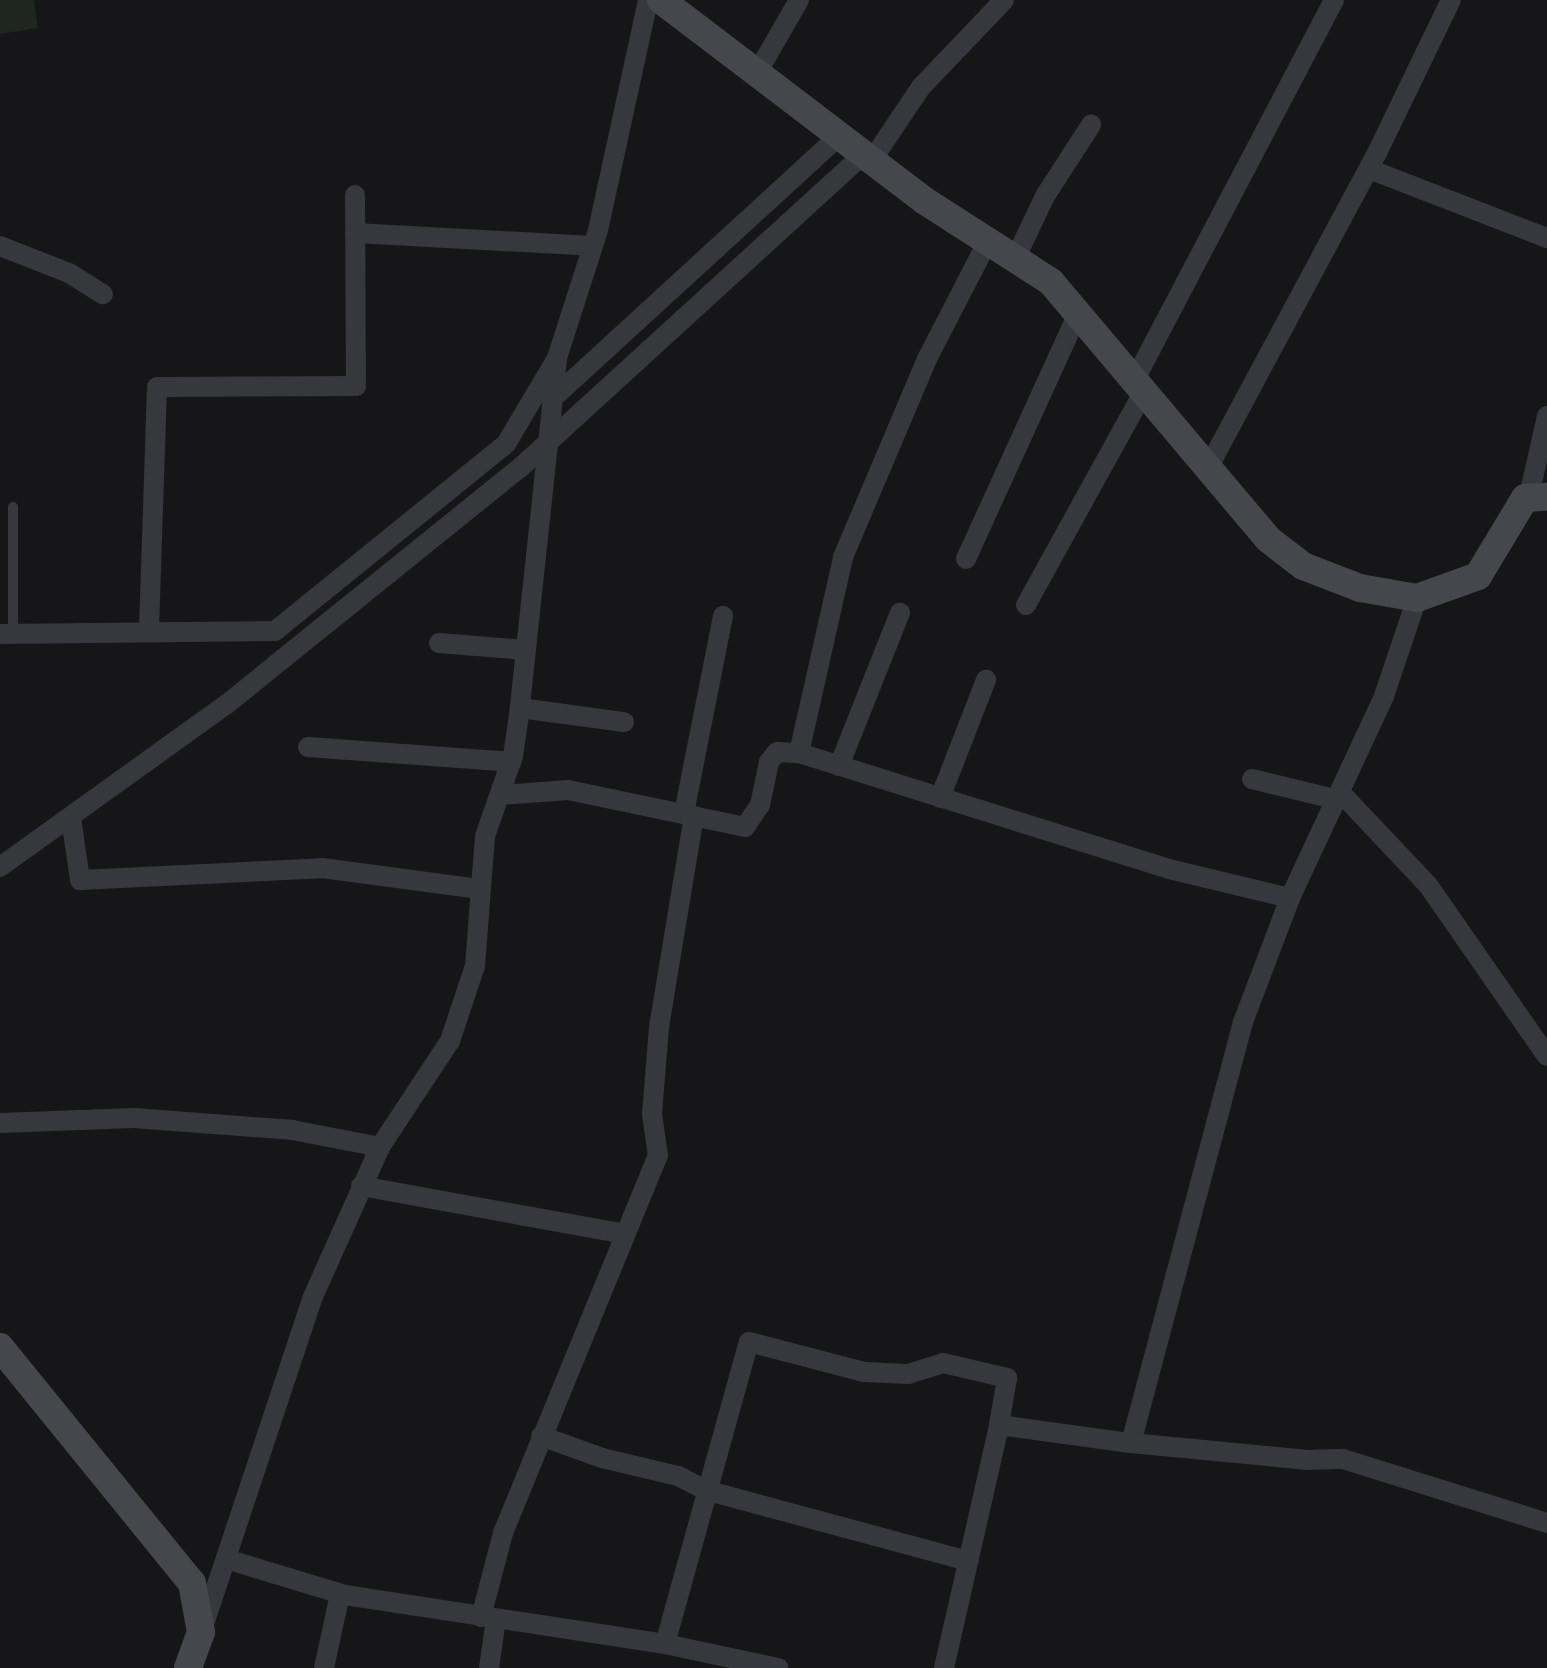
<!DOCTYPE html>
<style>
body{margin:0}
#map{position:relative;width:1547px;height:1668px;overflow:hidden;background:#161618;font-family:Overpass,sans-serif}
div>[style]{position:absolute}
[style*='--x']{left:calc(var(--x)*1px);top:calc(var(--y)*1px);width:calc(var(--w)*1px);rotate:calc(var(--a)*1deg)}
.green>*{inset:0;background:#1e261f}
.lane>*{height:10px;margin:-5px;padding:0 5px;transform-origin:5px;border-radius:5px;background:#37383d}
.street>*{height:20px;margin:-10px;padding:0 10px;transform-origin:10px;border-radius:10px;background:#37383d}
.secondary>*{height:28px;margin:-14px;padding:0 14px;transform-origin:14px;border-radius:14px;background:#45474d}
span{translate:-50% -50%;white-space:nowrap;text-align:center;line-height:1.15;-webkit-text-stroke:8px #111113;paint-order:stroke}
</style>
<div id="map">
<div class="green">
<i style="clip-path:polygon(0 0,34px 0,38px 28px,0 34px)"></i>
</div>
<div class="lane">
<i style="--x:13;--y:633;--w:126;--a:-90"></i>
</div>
<div class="street">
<i style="--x:757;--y:73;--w:84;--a:-60.1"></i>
<i style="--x:872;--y:160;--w:88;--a:-56.1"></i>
<i style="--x:921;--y:87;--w:120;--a:-46.3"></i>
<i style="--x:1369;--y:169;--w:191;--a:21.2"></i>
<i style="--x:355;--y:233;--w:238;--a:3.1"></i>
<i style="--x:0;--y:246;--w:74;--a:21.4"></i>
<i style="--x:69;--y:273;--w:40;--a:32"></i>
<i style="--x:1015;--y:259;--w:70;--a:-64.5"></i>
<i style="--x:1045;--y:196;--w:85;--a:-57.1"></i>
<i style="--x:1134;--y:381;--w:430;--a:-62.3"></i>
<i style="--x:552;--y:399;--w:389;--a:-42.5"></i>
<i style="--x:1208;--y:468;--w:355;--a:-61.8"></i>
<i style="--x:1376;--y:155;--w:172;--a:-64.2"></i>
<i style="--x:1529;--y:496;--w:82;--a:-77.3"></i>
<i style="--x:966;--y:559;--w:270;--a:-65.5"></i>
<i style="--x:1026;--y:605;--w:242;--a:-61.1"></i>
<i style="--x:149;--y:629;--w:242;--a:-88.1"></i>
<i style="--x:157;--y:387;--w:199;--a:-0.3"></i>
<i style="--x:356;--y:386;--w:191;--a:-90.3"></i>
<i style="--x:0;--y:634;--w:275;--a:-0.6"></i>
<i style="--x:275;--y:631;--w:297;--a:-39"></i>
<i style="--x:506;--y:444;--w:100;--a:-59.3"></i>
<i style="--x:557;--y:358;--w:134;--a:-72.2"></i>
<i style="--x:598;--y:230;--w:235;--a:-77.7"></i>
<i style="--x:439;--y:643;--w:87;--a:4.6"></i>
<i style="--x:520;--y:708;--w:105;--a:7.7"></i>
<i style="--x:308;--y:747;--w:204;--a:4.2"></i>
<i style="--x:799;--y:753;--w:201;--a:-77.3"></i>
<i style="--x:843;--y:557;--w:217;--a:-67"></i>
<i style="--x:928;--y:357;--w:131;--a:-62.7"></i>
<i style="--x:839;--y:766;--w:165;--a:-68.3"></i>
<i style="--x:1252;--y:779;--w:89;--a:13.7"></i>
<i style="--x:1341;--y:793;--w:127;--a:46.6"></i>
<i style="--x:1428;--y:885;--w:208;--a:55.2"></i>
<i style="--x:500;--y:795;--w:68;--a:-4.2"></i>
<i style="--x:568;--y:790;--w:181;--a:11.8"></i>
<i style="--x:745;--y:827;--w:27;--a:-56"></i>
<i style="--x:760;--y:805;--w:44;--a:-78.2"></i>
<i style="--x:769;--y:762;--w:13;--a:-51"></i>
<i style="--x:777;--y:752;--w:22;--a:3"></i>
<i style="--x:799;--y:753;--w:388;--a:17.4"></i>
<i style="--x:1169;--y:869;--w:124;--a:13.5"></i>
<i style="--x:940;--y:798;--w:127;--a:-68.7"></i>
<i style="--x:684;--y:813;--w:201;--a:-78.8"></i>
<i style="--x:71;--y:818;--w:63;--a:81.7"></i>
<i style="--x:80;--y:880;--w:242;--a:-2.8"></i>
<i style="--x:322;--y:868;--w:158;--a:7.6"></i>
<i style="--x:0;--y:867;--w:279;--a:-35.7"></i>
<i style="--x:227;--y:704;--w:378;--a:-38.9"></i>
<i style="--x:521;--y:467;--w:464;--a:-42.4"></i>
<i style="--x:0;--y:1123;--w:134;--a:-2.1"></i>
<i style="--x:134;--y:1118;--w:158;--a:4.3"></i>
<i style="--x:292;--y:1130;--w:90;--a:10.9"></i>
<i style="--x:361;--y:1186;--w:268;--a:10.3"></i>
<i style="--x:541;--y:1436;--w:65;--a:19.8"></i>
<i style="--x:602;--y:1458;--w:78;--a:13.3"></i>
<i style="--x:678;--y:1476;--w:30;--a:27"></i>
<i style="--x:705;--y:1490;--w:273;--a:15.1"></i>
<i style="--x:1131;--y:1443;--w:436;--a:-75.1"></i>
<i style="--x:1243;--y:1022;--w:133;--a:-69.2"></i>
<i style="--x:1290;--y:898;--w:223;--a:-65"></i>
<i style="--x:1384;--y:696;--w:103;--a:-71.4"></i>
<i style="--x:226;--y:1559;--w:124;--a:16.8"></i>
<i style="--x:345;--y:1595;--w:324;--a:8.7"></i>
<i style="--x:665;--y:1644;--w:116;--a:12"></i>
<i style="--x:481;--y:1617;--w:87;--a:-75.3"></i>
<i style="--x:503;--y:1533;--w:408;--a:-67.7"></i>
<i style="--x:658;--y:1156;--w:42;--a:-98.1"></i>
<i style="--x:652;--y:1114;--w:87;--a:-85.4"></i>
<i style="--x:659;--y:1027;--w:214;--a:-80.6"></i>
<i style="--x:202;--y:1630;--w:349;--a:-71.6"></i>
<i style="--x:312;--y:1299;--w:167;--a:-65.9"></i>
<i style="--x:380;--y:1147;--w:127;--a:-56.6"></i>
<i style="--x:450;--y:1041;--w:79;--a:-71.6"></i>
<i style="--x:475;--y:966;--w:130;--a:-85.6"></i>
<i style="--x:485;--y:836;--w:85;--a:-70.7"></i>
<i style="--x:513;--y:756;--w:41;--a:-81.7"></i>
<i style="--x:519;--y:715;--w:359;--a:-83.9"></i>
<i style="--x:665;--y:1644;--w:313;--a:-74.5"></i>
<i style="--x:749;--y:1342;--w:119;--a:14.6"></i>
<i style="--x:864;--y:1372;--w:44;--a:2.6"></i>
<i style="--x:908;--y:1374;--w:37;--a:-17"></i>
<i style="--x:943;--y:1363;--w:66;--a:13.2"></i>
<i style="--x:1007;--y:1378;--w:48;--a:99.7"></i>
<i style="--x:324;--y:1668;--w:76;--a:-77.8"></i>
<i style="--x:489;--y:1668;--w:49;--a:-81.9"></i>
<i style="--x:944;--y:1668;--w:249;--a:-77.2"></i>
<i style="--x:999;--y:1425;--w:133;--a:7.8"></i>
<i style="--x:1131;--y:1443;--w:178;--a:5.5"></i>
<i style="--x:1308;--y:1460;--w:35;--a:-2"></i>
<i style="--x:1343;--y:1459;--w:214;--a:17.4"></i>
</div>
<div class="secondary">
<i style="--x:661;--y:0;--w:332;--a:37.3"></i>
<i style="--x:925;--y:201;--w:150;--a:32.7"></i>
<i style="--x:1051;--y:282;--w:336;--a:49.8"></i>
<i style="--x:1268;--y:539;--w:44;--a:37.6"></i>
<i style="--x:1303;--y:566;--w:61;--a:21.1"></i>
<i style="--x:1360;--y:588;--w:58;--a:10"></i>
<i style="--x:1417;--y:598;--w:65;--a:-19.8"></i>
<i style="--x:1478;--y:576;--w:91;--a:-58.9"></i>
<i style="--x:1525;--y:498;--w:22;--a:-3"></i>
<i style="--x:0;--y:1347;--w:304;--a:50.9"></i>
<i style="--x:192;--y:1583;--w:50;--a:79.6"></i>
<i style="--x:201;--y:1632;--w:38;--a:110"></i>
</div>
</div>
